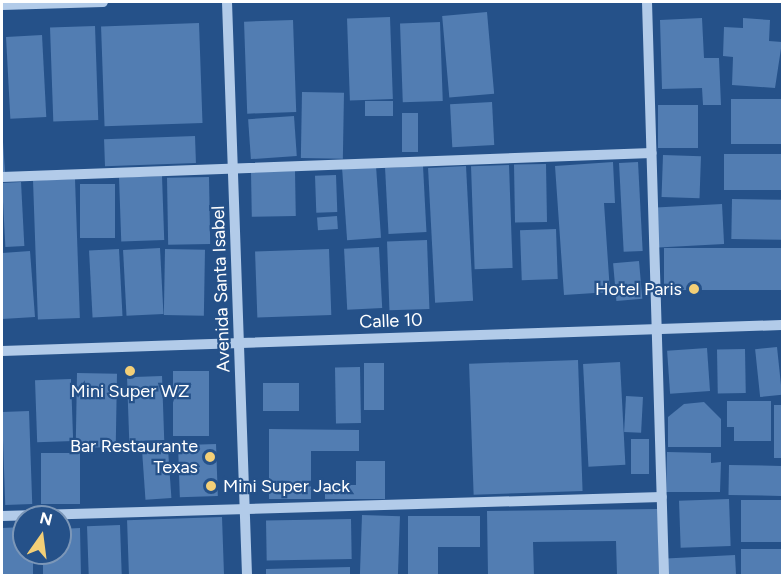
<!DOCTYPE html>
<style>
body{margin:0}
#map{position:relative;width:784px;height:577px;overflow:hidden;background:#255189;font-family:Figtree,sans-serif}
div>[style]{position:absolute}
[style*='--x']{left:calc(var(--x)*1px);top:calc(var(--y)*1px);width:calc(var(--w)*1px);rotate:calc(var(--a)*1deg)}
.building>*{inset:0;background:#527db2;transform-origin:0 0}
.minor>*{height:10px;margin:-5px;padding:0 5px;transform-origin:5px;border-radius:5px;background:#b2cbe9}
.dots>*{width:16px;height:16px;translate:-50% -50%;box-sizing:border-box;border:3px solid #255189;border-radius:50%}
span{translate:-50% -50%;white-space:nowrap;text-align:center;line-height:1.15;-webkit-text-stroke:4.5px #255189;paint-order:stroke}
.street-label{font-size:18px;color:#fff}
.poi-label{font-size:18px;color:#fff}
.right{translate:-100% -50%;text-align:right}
.left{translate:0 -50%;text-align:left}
.frame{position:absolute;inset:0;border:3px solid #fff;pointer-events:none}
.north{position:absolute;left:12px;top:505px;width:60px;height:60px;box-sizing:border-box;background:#255189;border:2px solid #7c97b8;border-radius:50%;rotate:14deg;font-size:16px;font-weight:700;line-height:24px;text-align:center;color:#fff}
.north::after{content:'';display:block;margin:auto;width:21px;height:27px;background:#f3cf77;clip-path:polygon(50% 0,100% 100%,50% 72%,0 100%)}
</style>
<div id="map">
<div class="building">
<i style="left:487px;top:12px;width:82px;height:45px;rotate:85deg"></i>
<i style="left:390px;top:17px;width:82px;height:43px;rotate:88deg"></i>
<i style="clip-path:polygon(702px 18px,704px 58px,719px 58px,721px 105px,703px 105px,702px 88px,662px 89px,660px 20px)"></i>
<i style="clip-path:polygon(743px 18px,770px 20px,769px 41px,782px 42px,775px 88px,732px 85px,733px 57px,723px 56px,724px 27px,743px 28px)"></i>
<i style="left:293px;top:20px;width:92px;height:49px;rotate:88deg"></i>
<i style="left:440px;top:22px;width:79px;height:40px;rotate:88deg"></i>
<i style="left:199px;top:23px;width:100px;height:98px;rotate:88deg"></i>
<i style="left:95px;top:26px;width:94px;height:45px;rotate:88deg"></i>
<i style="left:42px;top:35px;width:82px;height:36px;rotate:87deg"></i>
<i style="left:302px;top:92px;width:42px;height:66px;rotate:1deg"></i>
<i style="left:782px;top:99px;width:45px;height:51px;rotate:90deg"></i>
<i style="left:393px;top:101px;width:15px;height:28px;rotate:90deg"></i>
<i style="left:492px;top:102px;width:43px;height:42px;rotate:87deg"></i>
<i style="left:658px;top:105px;width:40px;height:43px"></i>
<i style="left:402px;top:113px;width:16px;height:39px"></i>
<i style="left:294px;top:116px;width:40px;height:46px;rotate:86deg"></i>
<i style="clip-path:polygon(2px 127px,5px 172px,2px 172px)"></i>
<i style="left:195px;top:136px;width:27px;height:91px;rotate:88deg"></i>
<i style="left:782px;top:154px;width:36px;height:58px;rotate:90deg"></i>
<i style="left:663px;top:155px;width:38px;height:42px;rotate:2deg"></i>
<i style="clip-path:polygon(613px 162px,615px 203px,604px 203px,610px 292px,564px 295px,555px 166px)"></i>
<i style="left:638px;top:162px;width:89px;height:19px;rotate:87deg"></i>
<i style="left:546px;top:164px;width:58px;height:32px;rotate:89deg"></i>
<i style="left:509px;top:165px;width:103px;height:38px;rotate:88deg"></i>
<i style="left:376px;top:166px;width:72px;height:34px;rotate:86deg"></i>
<i style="left:423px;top:166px;width:66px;height:38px;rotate:87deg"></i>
<i style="left:466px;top:166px;width:135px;height:38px;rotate:87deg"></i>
<i style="left:295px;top:171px;width:45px;height:44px;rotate:89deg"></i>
<i style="left:336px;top:175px;width:37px;height:21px;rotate:88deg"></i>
<i style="left:162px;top:176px;width:64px;height:43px;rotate:88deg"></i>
<i style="left:209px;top:177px;width:67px;height:42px;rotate:89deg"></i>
<i style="left:75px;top:179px;width:139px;height:42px;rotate:88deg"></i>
<i style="left:21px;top:182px;width:64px;height:19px;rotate:87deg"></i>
<i style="left:80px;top:184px;width:35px;height:54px"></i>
<i style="left:732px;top:199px;width:50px;height:40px;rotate:1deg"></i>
<i style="left:722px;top:204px;width:40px;height:66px;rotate:87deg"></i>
<i style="left:337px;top:216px;width:13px;height:20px;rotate:86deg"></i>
<i style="left:556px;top:229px;width:50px;height:36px;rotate:88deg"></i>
<i style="left:427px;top:240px;width:69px;height:40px;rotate:88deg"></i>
<i style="left:379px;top:247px;width:61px;height:35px;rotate:87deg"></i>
<i style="left:160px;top:248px;width:66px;height:37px;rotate:87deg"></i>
<i style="left:782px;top:248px;width:42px;height:118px;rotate:90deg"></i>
<i style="left:119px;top:249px;width:67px;height:30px;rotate:87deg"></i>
<i style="left:165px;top:249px;width:40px;height:66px;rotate:1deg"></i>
<i style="left:329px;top:249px;width:66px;height:74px;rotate:88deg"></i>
<i style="clip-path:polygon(30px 251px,35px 317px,2px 319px,2px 253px)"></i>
<i style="left:639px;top:261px;width:38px;height:26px;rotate:85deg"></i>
<i style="left:777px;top:347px;width:48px;height:22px;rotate:84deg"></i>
<i style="left:707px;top:348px;width:43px;height:40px;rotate:86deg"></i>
<i style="left:745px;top:349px;width:44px;height:28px;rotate:89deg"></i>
<i style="left:578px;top:360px;width:131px;height:109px;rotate:88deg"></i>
<i style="left:620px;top:362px;width:103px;height:37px;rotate:87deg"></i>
<i style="left:364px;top:363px;width:20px;height:47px"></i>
<i style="left:360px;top:367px;width:56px;height:25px;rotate:89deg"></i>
<i style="left:209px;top:371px;width:65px;height:36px;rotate:90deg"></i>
<i style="left:77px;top:373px;width:40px;height:74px;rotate:1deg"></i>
<i style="left:162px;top:376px;width:64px;height:35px;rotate:88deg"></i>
<i style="left:71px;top:379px;width:62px;height:36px;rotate:88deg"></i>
<i style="left:299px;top:383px;width:28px;height:36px;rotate:90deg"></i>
<i style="left:626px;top:396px;width:17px;height:36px;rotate:3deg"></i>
<i style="clip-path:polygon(727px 401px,771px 401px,771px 441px,734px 441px,734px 427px,727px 427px)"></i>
<i style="clip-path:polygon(704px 402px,721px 419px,721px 447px,668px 447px,668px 417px,684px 404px)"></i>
<i style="left:774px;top:405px;width:8px;height:53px"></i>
<i style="left:29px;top:411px;width:93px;height:27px;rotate:88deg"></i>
<i style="clip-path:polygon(269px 429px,359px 430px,359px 451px,311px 451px,311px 499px,269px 499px)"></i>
<i style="left:631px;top:439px;width:18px;height:35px"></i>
<i style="left:216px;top:444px;width:52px;height:38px;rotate:88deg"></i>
<i style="left:168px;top:449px;width:49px;height:26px;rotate:86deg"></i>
<i style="clip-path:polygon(667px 452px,711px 453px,711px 463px,721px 462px,720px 492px,666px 492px)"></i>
<i style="left:41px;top:453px;width:39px;height:51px"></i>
<i style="clip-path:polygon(356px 461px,385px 461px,385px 499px,325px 499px,325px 485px,356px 485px)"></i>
<i style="left:729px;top:465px;width:53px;height:30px;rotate:1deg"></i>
<i style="left:729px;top:499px;width:47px;height:50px;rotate:88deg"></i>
<i style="left:741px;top:500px;width:41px;height:42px"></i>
<i style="clip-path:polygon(658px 509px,659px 574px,617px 575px,616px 541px,533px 542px,534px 576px,488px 576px,487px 511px)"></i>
<i style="left:362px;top:515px;width:38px;height:60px;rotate:2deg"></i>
<i style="clip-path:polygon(408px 516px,480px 516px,480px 547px,438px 547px,438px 576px,408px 576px)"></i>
<i style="left:222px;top:517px;width:59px;height:95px;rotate:88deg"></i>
<i style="left:351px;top:519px;width:40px;height:85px;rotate:89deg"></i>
<i style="left:120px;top:525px;width:51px;height:33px;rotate:88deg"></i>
<i style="clip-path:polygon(24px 527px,24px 553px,33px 553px,33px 576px,2px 576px,2px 528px)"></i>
<i style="clip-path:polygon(80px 528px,81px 576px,43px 576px,43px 553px,60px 553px,60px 529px)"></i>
<i style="left:782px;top:549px;width:27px;height:41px;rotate:90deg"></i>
<i style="left:735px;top:555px;width:21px;height:69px;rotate:87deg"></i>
<i style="clip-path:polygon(350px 567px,350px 576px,266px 576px,266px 569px)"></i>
</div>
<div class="minor">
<i style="--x:227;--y:2;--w:574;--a:88"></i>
<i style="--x:647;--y:2;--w:574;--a:88.3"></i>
<i style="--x:2;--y:5;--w:101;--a:-1.7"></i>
<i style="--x:2;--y:177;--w:650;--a:-2.11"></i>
<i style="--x:2;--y:351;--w:780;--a:-1.91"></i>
<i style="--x:2;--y:516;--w:660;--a:-1.65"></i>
</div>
<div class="dots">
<i style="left:694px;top:289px;background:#f3cf77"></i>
<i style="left:130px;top:371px;background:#f3cf77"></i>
<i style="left:210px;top:457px;background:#f3cf77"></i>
<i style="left:211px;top:486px;background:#f3cf77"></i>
</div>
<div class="street-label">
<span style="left:221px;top:289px;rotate:-92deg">Avenida Santa Isabel</span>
<span style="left:391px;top:321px;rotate:-2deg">Calle 10</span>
</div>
<div class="poi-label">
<span class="right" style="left:682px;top:289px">Hotel Paris</span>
<span style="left:130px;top:391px">Mini Super WZ</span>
<span class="right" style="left:198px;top:457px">Bar Restaurante<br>Texas</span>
<span class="left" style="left:223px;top:486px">Mini Super Jack</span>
</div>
<div class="frame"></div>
<div class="north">N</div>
</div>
